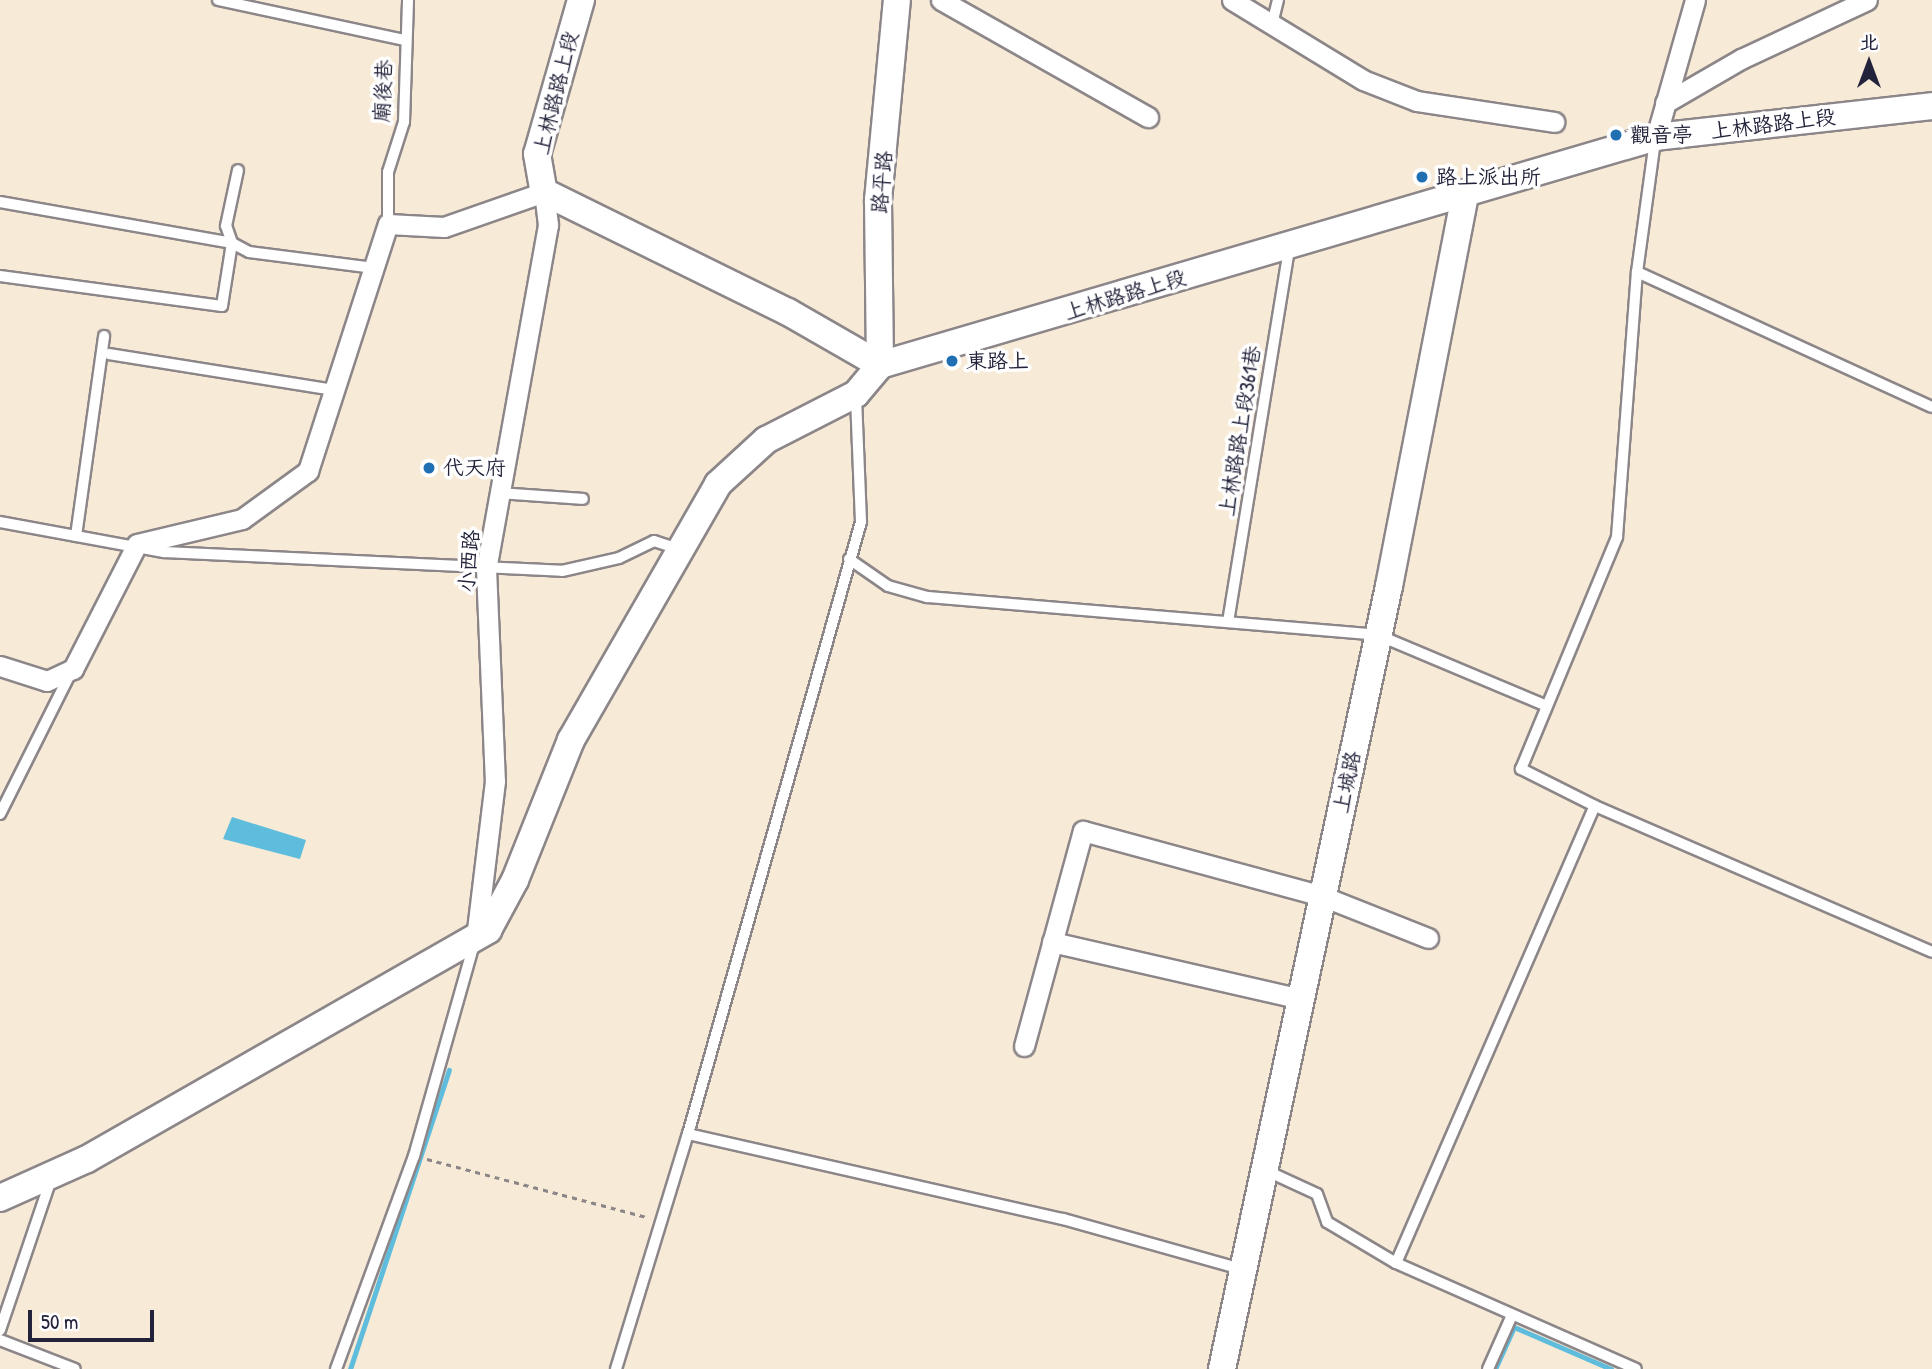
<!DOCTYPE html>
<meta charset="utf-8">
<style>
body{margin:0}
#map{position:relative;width:1932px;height:1369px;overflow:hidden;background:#f7ead7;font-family:"Patrick Hand","LXGW WenKai TC",sans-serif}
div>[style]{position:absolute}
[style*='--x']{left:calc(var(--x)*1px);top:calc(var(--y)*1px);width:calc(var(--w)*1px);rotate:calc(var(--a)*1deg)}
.water>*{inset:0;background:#5ebddc}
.stream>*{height:5px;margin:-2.5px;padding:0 2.5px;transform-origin:2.5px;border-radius:2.5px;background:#5ebddc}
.path>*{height:2.5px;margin-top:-1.25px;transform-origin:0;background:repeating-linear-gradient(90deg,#8c8689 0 5px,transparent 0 10px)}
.roads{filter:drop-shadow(2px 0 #8c8689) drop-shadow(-2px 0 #8c8689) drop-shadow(0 2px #8c8689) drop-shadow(0 -2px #8c8689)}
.lane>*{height:10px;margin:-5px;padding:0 5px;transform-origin:5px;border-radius:5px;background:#fff}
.street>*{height:19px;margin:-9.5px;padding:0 9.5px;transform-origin:9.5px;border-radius:9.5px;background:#fff}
.secondary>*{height:26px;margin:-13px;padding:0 13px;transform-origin:13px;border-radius:13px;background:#fff}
.dots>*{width:19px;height:19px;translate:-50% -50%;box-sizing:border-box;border:4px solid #fff;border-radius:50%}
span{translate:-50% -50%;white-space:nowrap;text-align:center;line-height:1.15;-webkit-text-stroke:7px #fff;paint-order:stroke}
.street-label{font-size:21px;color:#22223b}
.poi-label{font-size:21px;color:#22223b}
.left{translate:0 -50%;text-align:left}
.north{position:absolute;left:1834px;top:28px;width:70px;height:70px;-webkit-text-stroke:5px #fff;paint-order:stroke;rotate:0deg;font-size:19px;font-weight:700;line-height:28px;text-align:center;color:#22223b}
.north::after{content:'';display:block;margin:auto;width:24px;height:32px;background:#22223b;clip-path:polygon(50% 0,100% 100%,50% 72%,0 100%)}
.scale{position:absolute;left:28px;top:1310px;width:126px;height:32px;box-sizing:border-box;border:4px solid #22223b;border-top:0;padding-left:9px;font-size:21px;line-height:24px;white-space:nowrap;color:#22223b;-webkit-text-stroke:5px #fff;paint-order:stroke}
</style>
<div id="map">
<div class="water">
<i style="clip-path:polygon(232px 817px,306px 840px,300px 859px,223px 839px)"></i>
</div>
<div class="stream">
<i style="--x:350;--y:1369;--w:315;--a:-71.7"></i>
<i style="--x:1495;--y:1369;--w:46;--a:-65.7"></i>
<i style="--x:1514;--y:1327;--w:106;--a:23.4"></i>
</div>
<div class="path">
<i style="--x:427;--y:1159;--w:228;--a:14.8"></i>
</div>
<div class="roads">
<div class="lane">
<i style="--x:218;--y:0;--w:191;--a:12.1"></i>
<i style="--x:1271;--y:28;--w:29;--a:-76"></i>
<i style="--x:0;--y:202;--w:236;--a:10"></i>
<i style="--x:232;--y:243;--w:19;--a:28"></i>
<i style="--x:249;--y:252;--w:126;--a:7.3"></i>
<i style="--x:388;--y:224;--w:52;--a:-90"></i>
<i style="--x:388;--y:172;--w:52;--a:-72.3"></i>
<i style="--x:404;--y:122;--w:122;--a:-88.1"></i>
<i style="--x:1637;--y:272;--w:324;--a:24.6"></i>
<i style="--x:0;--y:276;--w:224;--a:7.7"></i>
<i style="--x:222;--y:306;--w:64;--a:-81"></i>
<i style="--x:232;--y:243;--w:18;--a:-109"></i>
<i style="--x:226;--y:226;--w:57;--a:-77.9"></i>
<i style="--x:109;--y:354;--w:229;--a:9.1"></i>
<i style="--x:500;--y:493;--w:83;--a:4.1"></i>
<i style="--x:0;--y:522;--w:167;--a:10.4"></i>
<i style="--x:164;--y:552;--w:398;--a:2.7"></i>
<i style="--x:562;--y:571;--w:58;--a:-12.8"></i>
<i style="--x:619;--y:558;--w:39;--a:-26"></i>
<i style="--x:654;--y:541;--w:25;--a:18"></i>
<i style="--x:76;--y:536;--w:202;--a:-82"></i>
<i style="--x:849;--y:559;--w:47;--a:34.7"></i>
<i style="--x:888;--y:586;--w:41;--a:15.8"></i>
<i style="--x:927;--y:597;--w:453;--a:4.8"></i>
<i style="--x:1378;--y:635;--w:183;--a:22.8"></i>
<i style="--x:1228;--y:622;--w:378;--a:-80.7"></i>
<i style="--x:1595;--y:806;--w:367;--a:23.4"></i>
<i style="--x:0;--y:814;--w:159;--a:-63.4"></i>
<i style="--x:688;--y:1134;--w:385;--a:12.8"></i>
<i style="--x:1063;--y:1219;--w:185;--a:15.7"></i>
<i style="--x:1267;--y:1171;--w:55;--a:24.7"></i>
<i style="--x:1317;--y:1194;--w:30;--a:70"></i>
<i style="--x:1327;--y:1222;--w:80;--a:30.7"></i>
<i style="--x:1396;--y:1263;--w:262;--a:23.8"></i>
<i style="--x:1396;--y:1263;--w:498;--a:-66.5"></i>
<i style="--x:1595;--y:806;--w:83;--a:-153.4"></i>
<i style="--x:1521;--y:769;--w:251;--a:-67.5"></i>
<i style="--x:1617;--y:537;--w:266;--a:-85.7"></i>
<i style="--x:1637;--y:272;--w:133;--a:-82.2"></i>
<i style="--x:0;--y:1330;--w:156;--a:-71.3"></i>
<i style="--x:0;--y:1340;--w:80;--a:21.1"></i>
<i style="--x:336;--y:1369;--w:227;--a:-69.9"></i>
<i style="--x:414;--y:1156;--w:220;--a:-74.2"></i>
<i style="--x:616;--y:1369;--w:246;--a:-73"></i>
<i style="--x:688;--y:1134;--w:636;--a:-74.22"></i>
<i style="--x:861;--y:522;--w:126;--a:-92.3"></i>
<i style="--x:1488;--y:1369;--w:59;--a:-66"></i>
</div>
<div class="street">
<i style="--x:941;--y:0;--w:238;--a:29.5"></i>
<i style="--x:1232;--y:0;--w:153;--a:31.4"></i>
<i style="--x:1363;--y:80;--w:58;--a:21.3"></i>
<i style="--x:1417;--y:101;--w:139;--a:8.7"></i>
<i style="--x:1665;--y:103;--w:88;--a:-30.1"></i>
<i style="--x:1741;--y:59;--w:139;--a:-25.1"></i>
<i style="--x:1656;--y:137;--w:142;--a:-74.1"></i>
<i style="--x:0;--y:666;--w:49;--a:17.7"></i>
<i style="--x:47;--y:681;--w:29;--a:-25"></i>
<i style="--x:73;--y:669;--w:140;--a:-62.9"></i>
<i style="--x:137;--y:544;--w:108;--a:-13.4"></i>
<i style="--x:242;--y:519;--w:82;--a:-36"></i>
<i style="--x:308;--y:471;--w:260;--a:-72.1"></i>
<i style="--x:388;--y:224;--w:56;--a:3.1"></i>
<i style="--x:444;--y:227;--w:106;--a:-19.3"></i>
<i style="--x:544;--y:192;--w:33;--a:83"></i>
<i style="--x:548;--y:225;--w:349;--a:100.2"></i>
<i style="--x:486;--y:568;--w:213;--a:87.6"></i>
<i style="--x:495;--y:781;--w:158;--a:96.9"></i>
<i style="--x:1052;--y:942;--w:254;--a:12.9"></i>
<i style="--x:1024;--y:1046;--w:223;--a:-74.7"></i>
<i style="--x:1083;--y:831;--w:248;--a:15.2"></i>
<i style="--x:1322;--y:896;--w:114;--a:21.6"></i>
</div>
<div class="secondary">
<i style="--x:581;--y:0;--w:160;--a:105.9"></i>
<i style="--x:537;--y:154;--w:39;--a:80"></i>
<i style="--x:544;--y:192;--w:272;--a:26.2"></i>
<i style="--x:788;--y:312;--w:106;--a:29.9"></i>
<i style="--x:880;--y:365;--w:809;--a:-16.37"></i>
<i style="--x:1656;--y:137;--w:278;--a:-6.4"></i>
<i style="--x:880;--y:365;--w:165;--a:-90.7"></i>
<i style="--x:878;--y:200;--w:201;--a:-84.6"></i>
<i style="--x:0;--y:1198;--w:95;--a:-24.1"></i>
<i style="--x:87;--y:1159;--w:462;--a:-29.7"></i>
<i style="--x:488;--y:930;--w:57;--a:-61.6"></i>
<i style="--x:515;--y:880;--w:151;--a:-68.2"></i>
<i style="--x:571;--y:740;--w:295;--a:-60.1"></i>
<i style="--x:718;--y:484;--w:65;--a:-42.5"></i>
<i style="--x:766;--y:440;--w:101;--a:-27.1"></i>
<i style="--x:856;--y:394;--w:38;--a:-50"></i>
<i style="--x:1222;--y:1369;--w:801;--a:-77.96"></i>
<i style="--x:1389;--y:586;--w:399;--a:-79"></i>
</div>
</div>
<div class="dots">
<i style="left:1616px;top:135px;background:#1f6fb2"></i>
<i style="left:1422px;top:177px;background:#1f6fb2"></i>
<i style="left:952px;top:361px;background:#1f6fb2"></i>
<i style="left:429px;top:468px;background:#1f6fb2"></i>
</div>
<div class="street-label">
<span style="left:383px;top:91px;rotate:-87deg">廟後巷</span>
<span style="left:556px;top:93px;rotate:-76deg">上林路路上段</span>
<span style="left:1773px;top:124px;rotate:-7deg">上林路路上段</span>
<span style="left:882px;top:182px;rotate:-85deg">路平路</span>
<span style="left:1125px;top:295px;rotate:-17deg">上林路路上段</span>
<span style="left:1240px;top:431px;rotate:-81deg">上林路路上段361巷</span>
<span style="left:469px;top:561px;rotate:-85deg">小西路</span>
<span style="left:1347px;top:782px;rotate:-78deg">上城路</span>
</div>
<div class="poi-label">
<span class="left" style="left:1630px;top:135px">觀音亭</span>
<span class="left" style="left:1436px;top:177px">路上派出所</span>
<span class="left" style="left:966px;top:361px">東路上</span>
<span class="left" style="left:443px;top:468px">代天府</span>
</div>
<div class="north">北</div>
<div class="scale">50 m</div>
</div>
